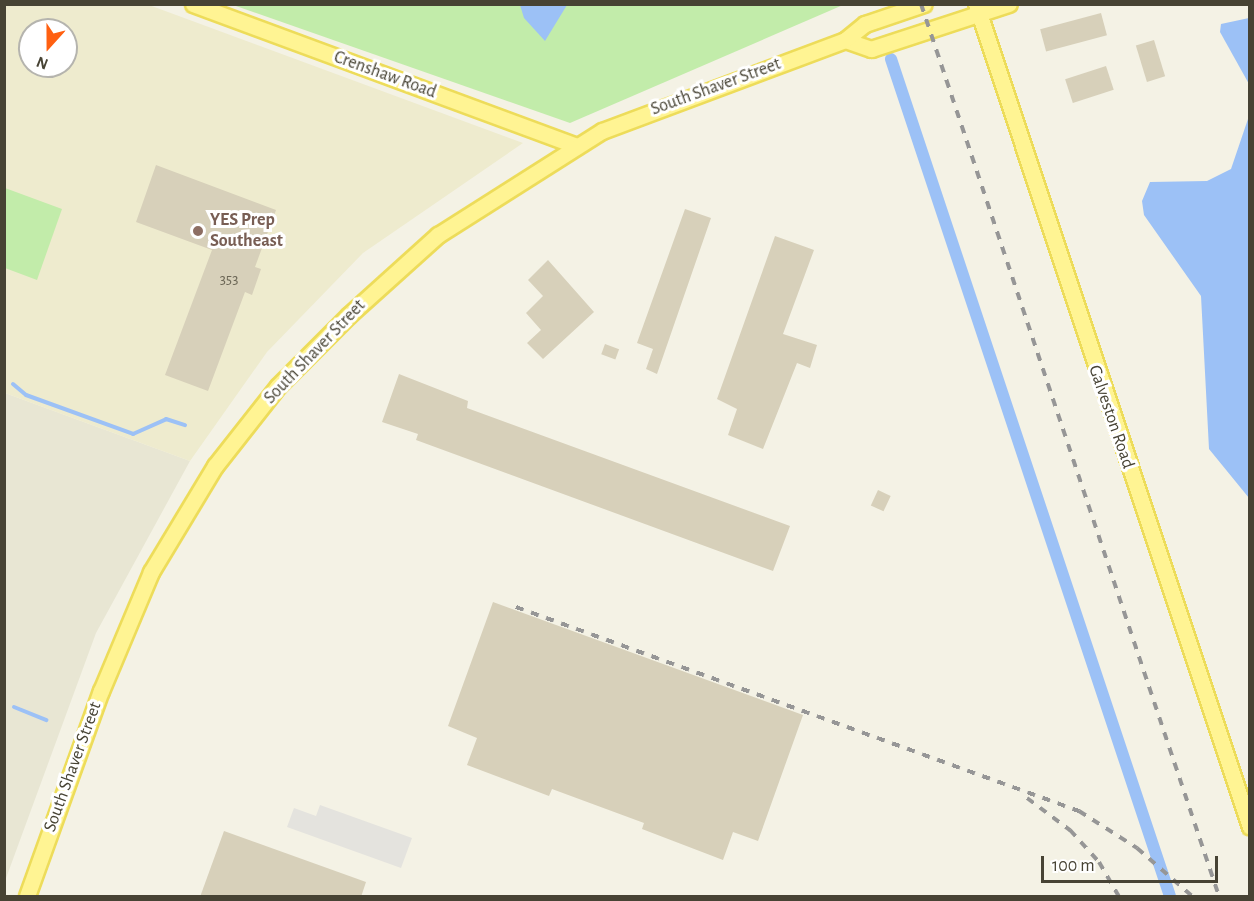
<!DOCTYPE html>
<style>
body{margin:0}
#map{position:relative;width:1254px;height:901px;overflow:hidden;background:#f4f2e5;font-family:"Alegreya Sans",sans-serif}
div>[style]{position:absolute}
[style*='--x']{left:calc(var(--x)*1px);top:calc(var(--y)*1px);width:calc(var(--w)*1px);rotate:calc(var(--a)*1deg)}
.residential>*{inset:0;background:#e8e6d3}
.education>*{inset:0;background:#eeebce}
.green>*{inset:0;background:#c2ecaa}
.parking>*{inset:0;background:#e4e3de}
.water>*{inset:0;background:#9cc1f6}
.stream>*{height:4px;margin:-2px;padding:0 2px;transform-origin:2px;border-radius:2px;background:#9cc1f6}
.canal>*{height:12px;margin:-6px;padding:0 6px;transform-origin:6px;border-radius:6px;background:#9cc1f6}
.building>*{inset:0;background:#d7d0ba;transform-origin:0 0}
.roads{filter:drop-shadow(2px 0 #eddc5a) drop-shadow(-2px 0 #eddc5a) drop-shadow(0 2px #eddc5a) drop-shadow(0 -2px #eddc5a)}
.major>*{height:15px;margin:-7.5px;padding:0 7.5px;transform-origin:7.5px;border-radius:7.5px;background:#fff493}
.rail>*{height:4px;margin-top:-2px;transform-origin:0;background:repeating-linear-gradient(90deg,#969696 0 8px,transparent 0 16px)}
.dots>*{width:16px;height:16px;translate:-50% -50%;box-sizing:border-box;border:3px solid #fff;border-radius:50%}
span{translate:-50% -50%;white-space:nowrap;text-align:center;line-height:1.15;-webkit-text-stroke:6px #fff;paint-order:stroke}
.number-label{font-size:15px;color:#6b6656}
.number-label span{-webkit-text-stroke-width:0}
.street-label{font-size:18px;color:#474334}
.education-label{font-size:18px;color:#785e54;font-weight:700}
.left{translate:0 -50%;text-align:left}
.frame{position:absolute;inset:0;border:6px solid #474334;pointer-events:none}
.north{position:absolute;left:18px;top:18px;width:60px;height:60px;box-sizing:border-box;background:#fff;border:2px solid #b5b4ae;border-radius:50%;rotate:201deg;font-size:16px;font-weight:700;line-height:24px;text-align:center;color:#474334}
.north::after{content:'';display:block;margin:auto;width:21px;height:27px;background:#ff6011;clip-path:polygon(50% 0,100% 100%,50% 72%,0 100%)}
.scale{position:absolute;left:1041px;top:856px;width:177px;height:27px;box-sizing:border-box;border:3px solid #474334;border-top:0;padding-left:8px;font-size:18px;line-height:21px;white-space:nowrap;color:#474334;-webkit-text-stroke:4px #fff;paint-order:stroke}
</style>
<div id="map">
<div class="residential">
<i style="clip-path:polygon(5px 393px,190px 461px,96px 633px,5px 881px)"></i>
</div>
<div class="education">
<i style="clip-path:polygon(evenodd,4px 5px,149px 5px,523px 143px,363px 253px,267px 352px,190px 461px,5px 393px,4px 5px,30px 30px,66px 30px,66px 66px,30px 66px,30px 30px)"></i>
</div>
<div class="green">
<i style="clip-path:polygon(233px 5px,843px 5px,570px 123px)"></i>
<i style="clip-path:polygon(5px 188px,62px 209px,37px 280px,5px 268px)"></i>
</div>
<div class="parking">
<i style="clip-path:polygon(320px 805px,412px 838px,401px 868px,287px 827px,294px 808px,316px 816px)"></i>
</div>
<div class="water">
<i style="clip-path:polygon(520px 5px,520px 4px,567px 5px,545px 41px,524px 18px)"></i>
<i style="clip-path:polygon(1249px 18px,1250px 18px,1249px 84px,1220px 32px,1221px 24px)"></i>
<i style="clip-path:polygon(1249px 116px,1250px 498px,1249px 498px,1209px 449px,1201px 296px,1144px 215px,1142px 201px,1150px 182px,1207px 181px,1231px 169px)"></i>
</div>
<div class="stream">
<i style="--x:13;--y:384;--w:17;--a:40"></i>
<i style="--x:26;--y:395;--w:114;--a:20"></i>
<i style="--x:133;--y:434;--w:36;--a:-24"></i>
<i style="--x:166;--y:419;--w:20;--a:18"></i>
<i style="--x:14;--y:707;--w:35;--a:22"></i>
</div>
<div class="canal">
<i style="--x:891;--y:59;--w:882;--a:71.57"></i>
</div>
<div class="building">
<i style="left:1101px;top:13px;width:23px;height:63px;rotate:75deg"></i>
<i style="left:1154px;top:40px;width:38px;height:19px;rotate:73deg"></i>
<i style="left:1106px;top:66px;width:25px;height:43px;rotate:72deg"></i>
<i style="clip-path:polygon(156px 165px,276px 210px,255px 267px,261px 269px,252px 295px,245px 292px,208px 391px,165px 375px,212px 250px,136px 222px)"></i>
<i style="clip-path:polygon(685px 209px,711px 218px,657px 374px,646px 369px,653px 349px,637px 343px)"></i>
<i style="clip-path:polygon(775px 236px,814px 250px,783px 334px,817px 345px,810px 368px,797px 363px,763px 449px,728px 435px,737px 409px,717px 399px)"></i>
<i style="clip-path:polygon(548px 260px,594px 312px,543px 359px,527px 343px,541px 330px,526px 313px,543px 296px,528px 280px)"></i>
<i style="left:605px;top:344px;width:15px;height:11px;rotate:20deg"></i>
<i style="clip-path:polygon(399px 374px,468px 401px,467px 408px,790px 526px,773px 571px,416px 440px,418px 434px,382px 422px)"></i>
<i style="left:878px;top:490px;width:14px;height:17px;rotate:25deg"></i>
<i style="clip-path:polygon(493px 602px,803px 715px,758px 841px,733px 832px,723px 860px,642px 829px,644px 823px,552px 789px,549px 796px,467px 765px,477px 738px,448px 726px)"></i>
<i style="clip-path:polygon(224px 831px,366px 882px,361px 897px,200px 897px)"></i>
</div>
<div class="roads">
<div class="major">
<i style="--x:193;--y:4;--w:409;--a:20.3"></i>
<i style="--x:976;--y:4;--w:867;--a:71.59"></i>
<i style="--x:845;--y:40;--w:28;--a:19"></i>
<i style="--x:871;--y:49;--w:145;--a:-18.1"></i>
<i style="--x:27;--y:896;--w:218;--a:-70.2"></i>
<i style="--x:101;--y:691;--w:129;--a:-67.2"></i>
<i style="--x:151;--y:572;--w:124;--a:-58.9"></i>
<i style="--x:215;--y:466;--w:102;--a:-51.8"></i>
<i style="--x:278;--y:386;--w:100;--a:-45"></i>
<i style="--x:349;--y:315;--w:120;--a:-42"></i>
<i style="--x:438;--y:235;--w:194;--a:-32.4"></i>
<i style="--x:602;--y:131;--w:259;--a:-20.5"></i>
<i style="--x:845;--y:40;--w:26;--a:-39"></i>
<i style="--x:865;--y:24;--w:62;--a:-18.7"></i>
</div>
</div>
<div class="rail">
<i style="--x:921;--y:4;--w:940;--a:71.53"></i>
<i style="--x:516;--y:607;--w:599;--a:19.92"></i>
<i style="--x:1079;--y:811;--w:69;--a:32.5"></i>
<i style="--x:1137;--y:848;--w:73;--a:41.1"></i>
<i style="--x:1027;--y:798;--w:54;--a:36.7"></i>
<i style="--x:1070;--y:830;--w:43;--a:47.8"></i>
<i style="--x:1099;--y:862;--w:39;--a:60"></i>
</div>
<div class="dots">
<i style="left:198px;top:231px;background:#8d6e63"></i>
</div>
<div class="number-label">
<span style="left:229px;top:280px">353</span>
</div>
<div class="street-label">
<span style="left:385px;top:75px;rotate:20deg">Crenshaw Road</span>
<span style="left:716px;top:87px;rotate:-20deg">South Shaver Street</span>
<span style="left:315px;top:352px;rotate:-46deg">South Shaver Street</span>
<span style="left:1111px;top:417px;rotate:71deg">Galveston Road</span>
<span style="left:73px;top:767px;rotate:-70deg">South Shaver Street</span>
</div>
<div class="education-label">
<span class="left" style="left:210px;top:231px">YES Prep<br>Southeast</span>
</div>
<div class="frame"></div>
<div class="north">N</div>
<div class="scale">100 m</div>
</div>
